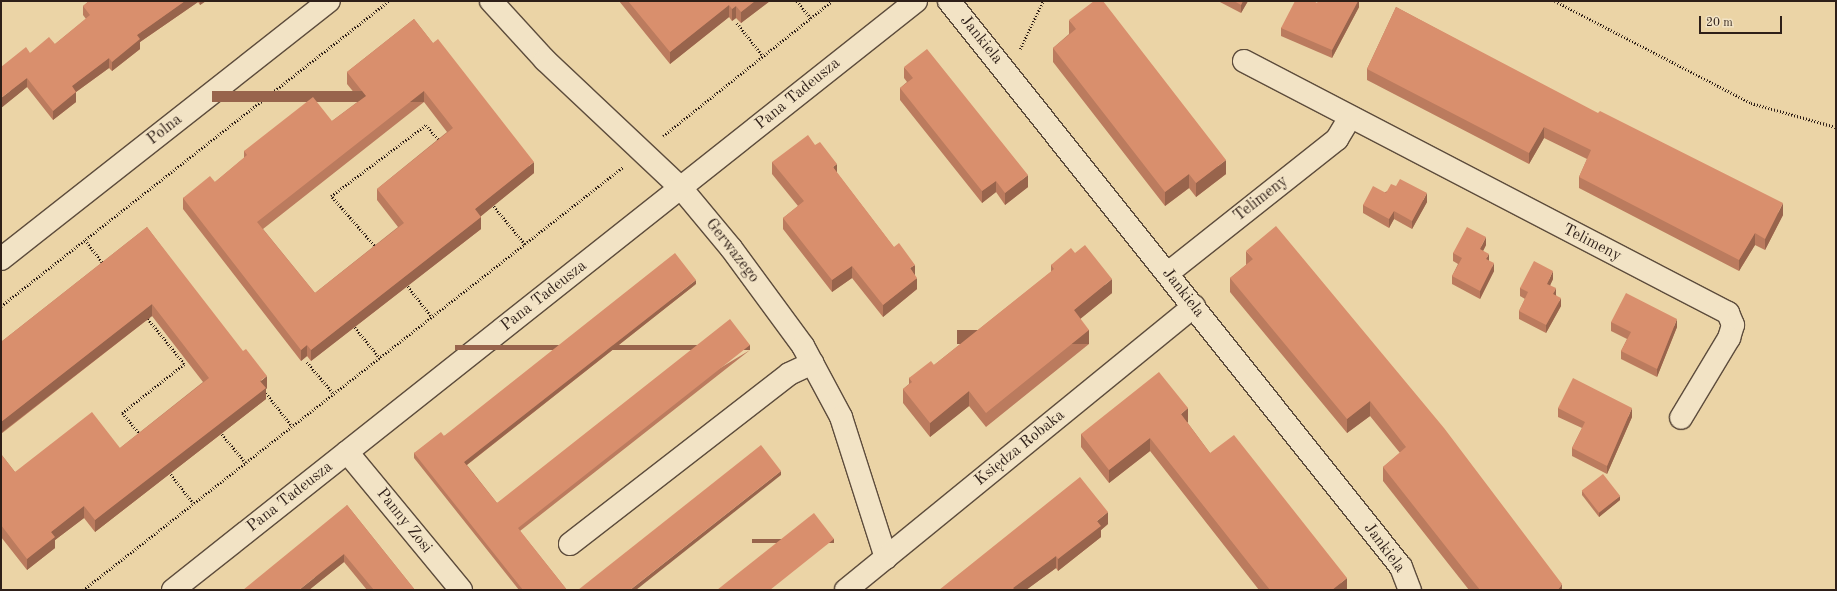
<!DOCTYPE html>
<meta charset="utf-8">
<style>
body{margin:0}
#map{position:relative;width:1837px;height:591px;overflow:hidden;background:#ebd4a6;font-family:"Old Standard TT",serif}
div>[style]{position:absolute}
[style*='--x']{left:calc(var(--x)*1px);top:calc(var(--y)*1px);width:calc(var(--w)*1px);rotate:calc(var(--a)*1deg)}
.path>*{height:2.5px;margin-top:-1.25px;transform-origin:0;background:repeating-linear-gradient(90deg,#2e1f18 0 1px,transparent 0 3px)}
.roads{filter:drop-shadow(1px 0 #5d4c3c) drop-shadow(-1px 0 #5d4c3c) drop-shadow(0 1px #5d4c3c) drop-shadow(0 -1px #5d4c3c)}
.street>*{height:22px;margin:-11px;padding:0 11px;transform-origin:11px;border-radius:11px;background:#f2e3c5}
.secondary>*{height:22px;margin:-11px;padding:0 11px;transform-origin:11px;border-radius:11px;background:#f2e3c5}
.wall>*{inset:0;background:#bb7b5e}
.shaded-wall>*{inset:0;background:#98644c;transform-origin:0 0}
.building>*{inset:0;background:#d98f6d;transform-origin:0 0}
span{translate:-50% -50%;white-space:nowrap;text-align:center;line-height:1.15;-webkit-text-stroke:3px #f2e3c5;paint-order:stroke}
.street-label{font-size:16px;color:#2e1f18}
.frame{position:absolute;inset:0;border:2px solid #2e1f18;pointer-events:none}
.scale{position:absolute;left:1699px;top:16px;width:83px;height:18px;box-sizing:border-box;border:2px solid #2e1f18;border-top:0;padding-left:5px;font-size:12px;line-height:14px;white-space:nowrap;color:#2e1f18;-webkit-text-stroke:3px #f2e3c5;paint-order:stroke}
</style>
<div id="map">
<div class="path">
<i style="--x:797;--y:1;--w:22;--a:51"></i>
<i style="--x:1555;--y:1;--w:221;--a:27.5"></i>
<i style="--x:1751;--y:103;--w:88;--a:15.8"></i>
<i style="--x:737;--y:23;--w:42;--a:51.8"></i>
<i style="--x:1020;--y:49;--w:53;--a:-64.4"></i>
<i style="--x:663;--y:136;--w:216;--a:-38.6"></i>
<i style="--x:492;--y:204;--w:52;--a:50.5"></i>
<i style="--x:85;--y:240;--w:31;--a:52"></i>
<i style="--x:376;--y:248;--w:69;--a:-130.9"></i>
<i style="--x:331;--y:196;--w:119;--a:-36.8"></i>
<i style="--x:426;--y:125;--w:21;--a:49"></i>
<i style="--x:406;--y:284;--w:42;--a:51.8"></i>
<i style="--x:1;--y:306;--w:494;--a:-38.2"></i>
<i style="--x:353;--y:325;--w:43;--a:50.7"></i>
<i style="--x:307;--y:362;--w:42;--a:49.8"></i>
<i style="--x:266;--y:393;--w:42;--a:51.8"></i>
<i style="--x:220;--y:432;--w:40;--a:50"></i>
<i style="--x:140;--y:435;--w:28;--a:-129"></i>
<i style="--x:122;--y:413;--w:79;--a:-38.3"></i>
<i style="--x:184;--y:364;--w:60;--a:-129"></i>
<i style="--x:169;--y:472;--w:39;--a:52"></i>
<i style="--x:83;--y:590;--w:686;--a:-38.07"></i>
</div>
<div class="roads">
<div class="street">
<i style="--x:491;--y:1;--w:80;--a:47.5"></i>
<i style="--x:545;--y:60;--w:187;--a:43.3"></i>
<i style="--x:681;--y:188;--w:78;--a:50.2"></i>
<i style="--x:731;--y:248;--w:122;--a:53.7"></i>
<i style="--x:803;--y:346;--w:81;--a:61.8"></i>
<i style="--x:841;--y:417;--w:148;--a:72.3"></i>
<i style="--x:949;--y:1;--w:724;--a:51.39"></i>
<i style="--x:1401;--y:567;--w:25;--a:69"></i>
<i style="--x:1244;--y:61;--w:546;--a:27.5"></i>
<i style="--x:1728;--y:313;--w:13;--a:67"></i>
<i style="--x:1733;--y:325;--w:14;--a:107"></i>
<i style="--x:1729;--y:338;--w:93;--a:121"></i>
<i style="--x:1168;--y:273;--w:216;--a:-38.4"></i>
<i style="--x:1337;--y:139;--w:23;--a:-59"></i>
<i style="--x:347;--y:452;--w:179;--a:50.4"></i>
<i style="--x:570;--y:544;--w:277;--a:-37.8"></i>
<i style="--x:789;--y:374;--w:26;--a:-25"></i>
<i style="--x:173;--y:590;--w:948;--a:-38.4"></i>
<i style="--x:846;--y:590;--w:449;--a:-39.2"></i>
</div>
<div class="secondary">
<i style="--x:1;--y:259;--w:417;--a:-38.2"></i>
</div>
</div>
<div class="wall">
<i style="clip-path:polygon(89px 1px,206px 1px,200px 5px,198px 2px,140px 42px,140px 49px,112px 71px,109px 68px,76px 92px,76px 102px,53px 120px,27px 87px,1px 108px,30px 53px,55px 44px,86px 19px,83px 15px,83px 6px)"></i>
<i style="clip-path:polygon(619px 1px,770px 1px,741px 23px,736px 18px,732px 21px,729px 17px,670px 64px)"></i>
<i style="clip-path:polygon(1218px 1px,1248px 1px,1241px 13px)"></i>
<i style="clip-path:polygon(1359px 1px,1359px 7px,1332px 58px,1281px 36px,1281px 28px,1317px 3px)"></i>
<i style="clip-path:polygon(1396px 7px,1783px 215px,1765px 250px,1755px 245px,1739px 271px,1579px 188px,1579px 177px,1587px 159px,1544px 138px,1529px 164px,1367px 80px,1367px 69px)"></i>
<i style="clip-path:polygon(evenodd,414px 19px,534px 173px,481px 216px,481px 229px,311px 361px,307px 356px,301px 361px,183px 209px,183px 198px,215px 182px,244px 158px,244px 151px,332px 121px,360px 100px,347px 84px,347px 72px,414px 19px,424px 102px,447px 132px,377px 189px,377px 200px,398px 227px,315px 293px,263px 229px,424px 102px)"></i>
<i style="clip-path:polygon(1069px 20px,1226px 174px,1196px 197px,1189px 188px,1165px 206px,1053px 62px,1053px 48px,1069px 34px)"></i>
<i style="clip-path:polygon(904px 67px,1028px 187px,1005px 205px,996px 192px,982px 203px,900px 100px,900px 88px,907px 82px,904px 78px)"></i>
<i style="clip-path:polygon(772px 162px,837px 173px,915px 275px,917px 289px,883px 317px,852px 278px,832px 292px,783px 229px,783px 218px,798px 206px,772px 174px)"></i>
<i style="clip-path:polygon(1396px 186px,1427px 202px,1412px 229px,1394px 219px,1389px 228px,1363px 213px,1363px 205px)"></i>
<i style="clip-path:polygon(147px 227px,267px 388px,266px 389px,266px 399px,95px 532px,84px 518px,55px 540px,55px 548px,27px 570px,1px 537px,1px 454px,15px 472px,120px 448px,203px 382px,152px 316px,1px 434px,1px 342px)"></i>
<i style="clip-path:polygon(1486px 245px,1483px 251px,1489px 261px,1494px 271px,1480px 299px,1452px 284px,1452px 276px,1458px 264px,1453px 261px,1453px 253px)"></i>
<i style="clip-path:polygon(1246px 251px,1562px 590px,1469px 590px,1383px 481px,1383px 467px,1400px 453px,1370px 416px,1347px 433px,1230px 292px,1230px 278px,1246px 265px)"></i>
<i style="clip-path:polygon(1075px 253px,1112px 293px,1080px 319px,1089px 344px,986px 427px,969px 406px,930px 437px,903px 403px,903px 389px,909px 384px,909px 378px,934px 365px,1051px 272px,1051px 265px)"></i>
<i style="clip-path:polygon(1553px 279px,1550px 285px,1556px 295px,1561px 306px,1546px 333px,1519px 319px,1519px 311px,1525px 299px,1520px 296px,1520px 288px)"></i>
<i style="clip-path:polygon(696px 284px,467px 465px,497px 503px,750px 350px,520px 531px,567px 590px,519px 590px,414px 458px,414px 453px,444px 436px)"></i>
<i style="clip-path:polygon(1611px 322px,1677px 327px,1657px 377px,1621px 359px,1621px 351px,1627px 339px,1611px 331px)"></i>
<i style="clip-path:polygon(1558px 408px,1632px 417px,1607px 474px,1572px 456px,1572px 448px,1582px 428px,1558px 417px)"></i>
<i style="clip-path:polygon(1187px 422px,1210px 453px,1347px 590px,1259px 590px,1150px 451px,1109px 483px,1081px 447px,1081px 434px,1188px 422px)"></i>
<i style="clip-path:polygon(1582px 491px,1620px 500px,1599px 517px,1582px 495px)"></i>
<i style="clip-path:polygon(347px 505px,415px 590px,367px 590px,344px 562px,309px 590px)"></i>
<i style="clip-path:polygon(1108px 524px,1101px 530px,1101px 537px,1058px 571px,1056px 568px,1026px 590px,939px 590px)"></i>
</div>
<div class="shaded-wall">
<i style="clip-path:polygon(185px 1px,198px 1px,198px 2px,140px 42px,140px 49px,112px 71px,112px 62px,137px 35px)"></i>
<i style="clip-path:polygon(200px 1px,206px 1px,200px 5px)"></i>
<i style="clip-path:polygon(755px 1px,770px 1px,741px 23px,741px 12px)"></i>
<i style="clip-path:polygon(1243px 1px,1248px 1px,1241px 13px,1241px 5px)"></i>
<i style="clip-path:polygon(1358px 1px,1359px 1px,1359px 7px,1332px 58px,1332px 50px)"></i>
<i style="clip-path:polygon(729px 5px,729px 17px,670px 64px,670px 52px)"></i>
<i style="clip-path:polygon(736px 6px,736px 18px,732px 21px,732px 9px)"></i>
<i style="clip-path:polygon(109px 58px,109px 68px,76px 92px,76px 102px,53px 120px,53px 111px,72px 86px)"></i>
<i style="clip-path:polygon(27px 78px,27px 87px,1px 108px,1px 98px)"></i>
<i style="left:424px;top:91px;width:11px;height:212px;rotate:90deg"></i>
<i style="clip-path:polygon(1544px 127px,1544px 138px,1529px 164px,1529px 153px)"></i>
<i style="clip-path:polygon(1226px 160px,1226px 174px,1196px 197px,1196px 183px)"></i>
<i style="clip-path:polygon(534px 162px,534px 173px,475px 221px,475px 209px)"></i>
<i style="clip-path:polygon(837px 164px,837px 175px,833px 167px)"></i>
<i style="clip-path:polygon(1189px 174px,1189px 188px,1165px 206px,1165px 192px)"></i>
<i style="clip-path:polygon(1028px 175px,1028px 187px,1005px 205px,1005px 193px)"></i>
<i style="clip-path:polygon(996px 181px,996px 192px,982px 203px,982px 191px)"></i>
<i style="clip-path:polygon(1427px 193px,1427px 202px,1412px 229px,1412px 221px)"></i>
<i style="clip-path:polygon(1783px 203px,1783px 215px,1765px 250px,1765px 239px)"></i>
<i style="clip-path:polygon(1394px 211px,1394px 219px,1389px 228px,1389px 219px)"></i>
<i style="clip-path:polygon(481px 217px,481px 229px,311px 361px,311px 350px)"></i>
<i style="clip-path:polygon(1755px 233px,1755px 245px,1739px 271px,1739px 260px)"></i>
<i style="clip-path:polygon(1486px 237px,1486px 245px,1480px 257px,1480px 249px)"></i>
<i style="clip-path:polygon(1489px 254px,1489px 262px,1486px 259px)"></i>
<i style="clip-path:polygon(1494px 263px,1494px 271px,1480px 299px,1480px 291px)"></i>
<i style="clip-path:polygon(915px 265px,915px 276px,910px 268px)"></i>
<i style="clip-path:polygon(852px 266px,852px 278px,832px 292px,832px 280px)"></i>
<i style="clip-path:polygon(1553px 271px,1553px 279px,1547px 292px,1547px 284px)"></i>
<i style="clip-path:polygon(917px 278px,917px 289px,883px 317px,883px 305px)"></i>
<i style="clip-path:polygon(1112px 279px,1112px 293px,1074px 324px,1074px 310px)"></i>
<i style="clip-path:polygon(696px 280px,696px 284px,464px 467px,464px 462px)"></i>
<i style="clip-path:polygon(1556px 288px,1556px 297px,1553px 294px)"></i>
<i style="clip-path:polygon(1561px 298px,1561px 306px,1546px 333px,1546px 325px)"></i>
<i style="clip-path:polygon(152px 304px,152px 316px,1px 433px,1px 422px)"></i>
<i style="clip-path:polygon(1677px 319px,1677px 327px,1657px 377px,1657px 369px)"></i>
<i style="left:1089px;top:330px;width:14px;height:132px;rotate:90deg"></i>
<i style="clip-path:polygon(307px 345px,307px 356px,301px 361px,301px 350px)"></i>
<i style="left:750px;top:345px;width:5px;height:295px;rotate:90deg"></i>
<i style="clip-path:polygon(267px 376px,267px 388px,266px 389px,266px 399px,95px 532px,95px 520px)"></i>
<i style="clip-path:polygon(969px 391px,969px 406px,930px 437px,930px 423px)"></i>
<i style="clip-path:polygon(1370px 401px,1370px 416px,1347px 433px,1347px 419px)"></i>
<i style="clip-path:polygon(1188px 408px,1188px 422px,1181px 427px,1181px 414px)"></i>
<i style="clip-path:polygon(1632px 408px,1632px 417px,1607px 474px,1607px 466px)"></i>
<i style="clip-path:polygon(1150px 438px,1150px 451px,1109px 483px,1109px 470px)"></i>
<i style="clip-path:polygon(781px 471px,781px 475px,636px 590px,630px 590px)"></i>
<i style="clip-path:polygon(1620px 496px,1620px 500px,1599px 517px,1599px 512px)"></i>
<i style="clip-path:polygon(84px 506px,84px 518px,55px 540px,55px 548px,27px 570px,27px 559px,51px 532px)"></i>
<i style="clip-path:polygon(1108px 512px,1108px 524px,1101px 530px,1101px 537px,1058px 571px,1058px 559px,1097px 521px)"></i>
<i style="left:834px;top:539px;width:4px;height:82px;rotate:90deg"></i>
<i style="clip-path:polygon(344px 554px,344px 562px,309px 590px,299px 590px)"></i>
<i style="clip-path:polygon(1056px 556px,1056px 568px,1026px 590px,1013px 590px,1013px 588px)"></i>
<i style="clip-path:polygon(1347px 578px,1347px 590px,1332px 590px)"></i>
<i style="clip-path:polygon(1562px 584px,1562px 590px,1558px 590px)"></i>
</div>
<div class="building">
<i style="clip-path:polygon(89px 1px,185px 1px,137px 35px,140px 39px,112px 62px,109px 58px,72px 86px,76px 92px,53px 111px,27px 78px,1px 98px,1px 67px,26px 47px,30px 53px,49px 37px,55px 44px,90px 15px,83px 6px)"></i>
<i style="clip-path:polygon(628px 1px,755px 1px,741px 12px,736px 6px,732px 9px,729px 5px,670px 52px)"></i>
<i style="clip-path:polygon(1094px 1px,1103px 1px,1226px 160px,1196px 183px,1189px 174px,1165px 192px,1053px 48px,1076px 29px,1069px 20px)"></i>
<i style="clip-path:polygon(1234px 1px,1243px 1px,1241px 5px)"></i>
<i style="clip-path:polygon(1295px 1px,1314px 1px,1317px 3px,1318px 1px,1358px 1px,1332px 50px,1281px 28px)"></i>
<i style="clip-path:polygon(1396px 7px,1598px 113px,1600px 111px,1783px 203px,1765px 239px,1755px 233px,1739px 260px,1579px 177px,1591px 150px,1544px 127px,1529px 153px,1367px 69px)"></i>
<i style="clip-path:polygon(evenodd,414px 19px,433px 43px,438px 39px,534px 162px,475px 209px,481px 217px,311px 350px,307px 345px,301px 350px,183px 198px,210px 176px,215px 182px,247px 155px,244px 151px,313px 97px,332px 121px,366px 96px,347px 72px,414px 19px,424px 91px,453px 128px,377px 189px,404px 223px,315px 293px,257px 222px,424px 91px)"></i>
<i style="clip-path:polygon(927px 49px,1028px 175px,1005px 193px,996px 181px,982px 191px,900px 88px,913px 78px,904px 67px)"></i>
<i style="clip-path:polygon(808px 135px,815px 145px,820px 142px,837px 164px,833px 167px,894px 247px,899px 243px,915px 265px,910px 268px,917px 278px,883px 305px,852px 266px,832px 280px,783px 218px,804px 201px,772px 162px)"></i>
<i style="clip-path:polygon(1400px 179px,1427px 193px,1412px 221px,1394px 211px,1389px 219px,1363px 205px,1373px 186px,1386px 193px,1391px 184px,1396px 186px)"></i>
<i style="clip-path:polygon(1276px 226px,1444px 428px,1562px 584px,1558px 590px,1480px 590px,1383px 467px,1406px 447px,1370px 401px,1347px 419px,1230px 278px,1253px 259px,1246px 251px)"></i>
<i style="clip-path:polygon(147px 227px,243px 351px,246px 349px,267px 376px,260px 381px,266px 388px,95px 520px,84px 506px,51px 532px,55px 537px,27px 559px,1px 525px,1px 454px,15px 472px,92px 412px,120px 448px,209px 378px,152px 304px,1px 422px,1px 342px)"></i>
<i style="clip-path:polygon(1467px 227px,1486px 237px,1480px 249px,1489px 254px,1486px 259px,1494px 263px,1480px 291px,1452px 276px,1462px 258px,1453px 253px)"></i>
<i style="clip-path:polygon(1085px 245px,1112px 279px,1074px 310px,1089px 330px,986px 413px,969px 391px,930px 423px,903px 389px,912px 382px,909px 378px,931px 361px,934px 365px,1054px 269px,1051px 265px,1071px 248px,1075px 253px)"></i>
<i style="clip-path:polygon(675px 253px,696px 280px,464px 462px,497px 503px,730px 319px,750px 345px,518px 528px,567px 590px,523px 590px,414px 453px,441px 432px,444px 436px)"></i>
<i style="clip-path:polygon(1534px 261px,1553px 271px,1547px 284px,1556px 288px,1553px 294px,1561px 298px,1546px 325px,1519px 311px,1528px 292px,1520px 288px)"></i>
<i style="clip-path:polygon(1626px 293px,1677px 319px,1657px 369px,1621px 351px,1631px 332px,1611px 322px)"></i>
<i style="clip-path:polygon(1159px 372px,1188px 408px,1181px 414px,1210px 453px,1234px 435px,1347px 578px,1332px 590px,1270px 590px,1150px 438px,1109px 470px,1081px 434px)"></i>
<i style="clip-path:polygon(1573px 378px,1632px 408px,1607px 466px,1572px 448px,1585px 422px,1558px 408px)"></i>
<i style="clip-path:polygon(761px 445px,781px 471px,630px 590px,578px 590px)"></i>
<i style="left:1603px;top:474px;width:28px;height:27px;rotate:52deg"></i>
<i style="clip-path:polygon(1080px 477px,1108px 512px,1097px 521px,1101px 526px,1058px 559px,1056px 556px,1013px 588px,1015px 590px,939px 590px)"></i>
<i style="clip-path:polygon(347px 505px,415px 590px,374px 590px,344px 554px,299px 590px,243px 590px)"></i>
<i style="clip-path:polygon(814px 513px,834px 539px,770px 590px,717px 590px)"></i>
</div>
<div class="street-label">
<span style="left:981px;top:40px;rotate:51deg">Jankiela</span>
<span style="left:798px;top:94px;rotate:-39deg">Pana Tadeusza</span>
<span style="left:165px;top:130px;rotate:-38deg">Polna</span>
<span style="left:1261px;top:199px;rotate:-38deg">Telimeny</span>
<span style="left:1592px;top:243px;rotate:27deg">Telimeny</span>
<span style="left:732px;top:251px;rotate:52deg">Gerwazego</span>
<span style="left:1183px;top:293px;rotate:52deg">Jankiela</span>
<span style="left:544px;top:296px;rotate:-38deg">Pana Tadeusza</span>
<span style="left:1020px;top:448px;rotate:-39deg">Księdza Robaka</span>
<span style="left:290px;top:497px;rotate:-38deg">Pana Tadeusza</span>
<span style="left:404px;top:521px;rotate:51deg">Panny Zosi</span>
<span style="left:1384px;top:548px;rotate:53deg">Jankiela</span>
</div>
<div class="frame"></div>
<div class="scale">20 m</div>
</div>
